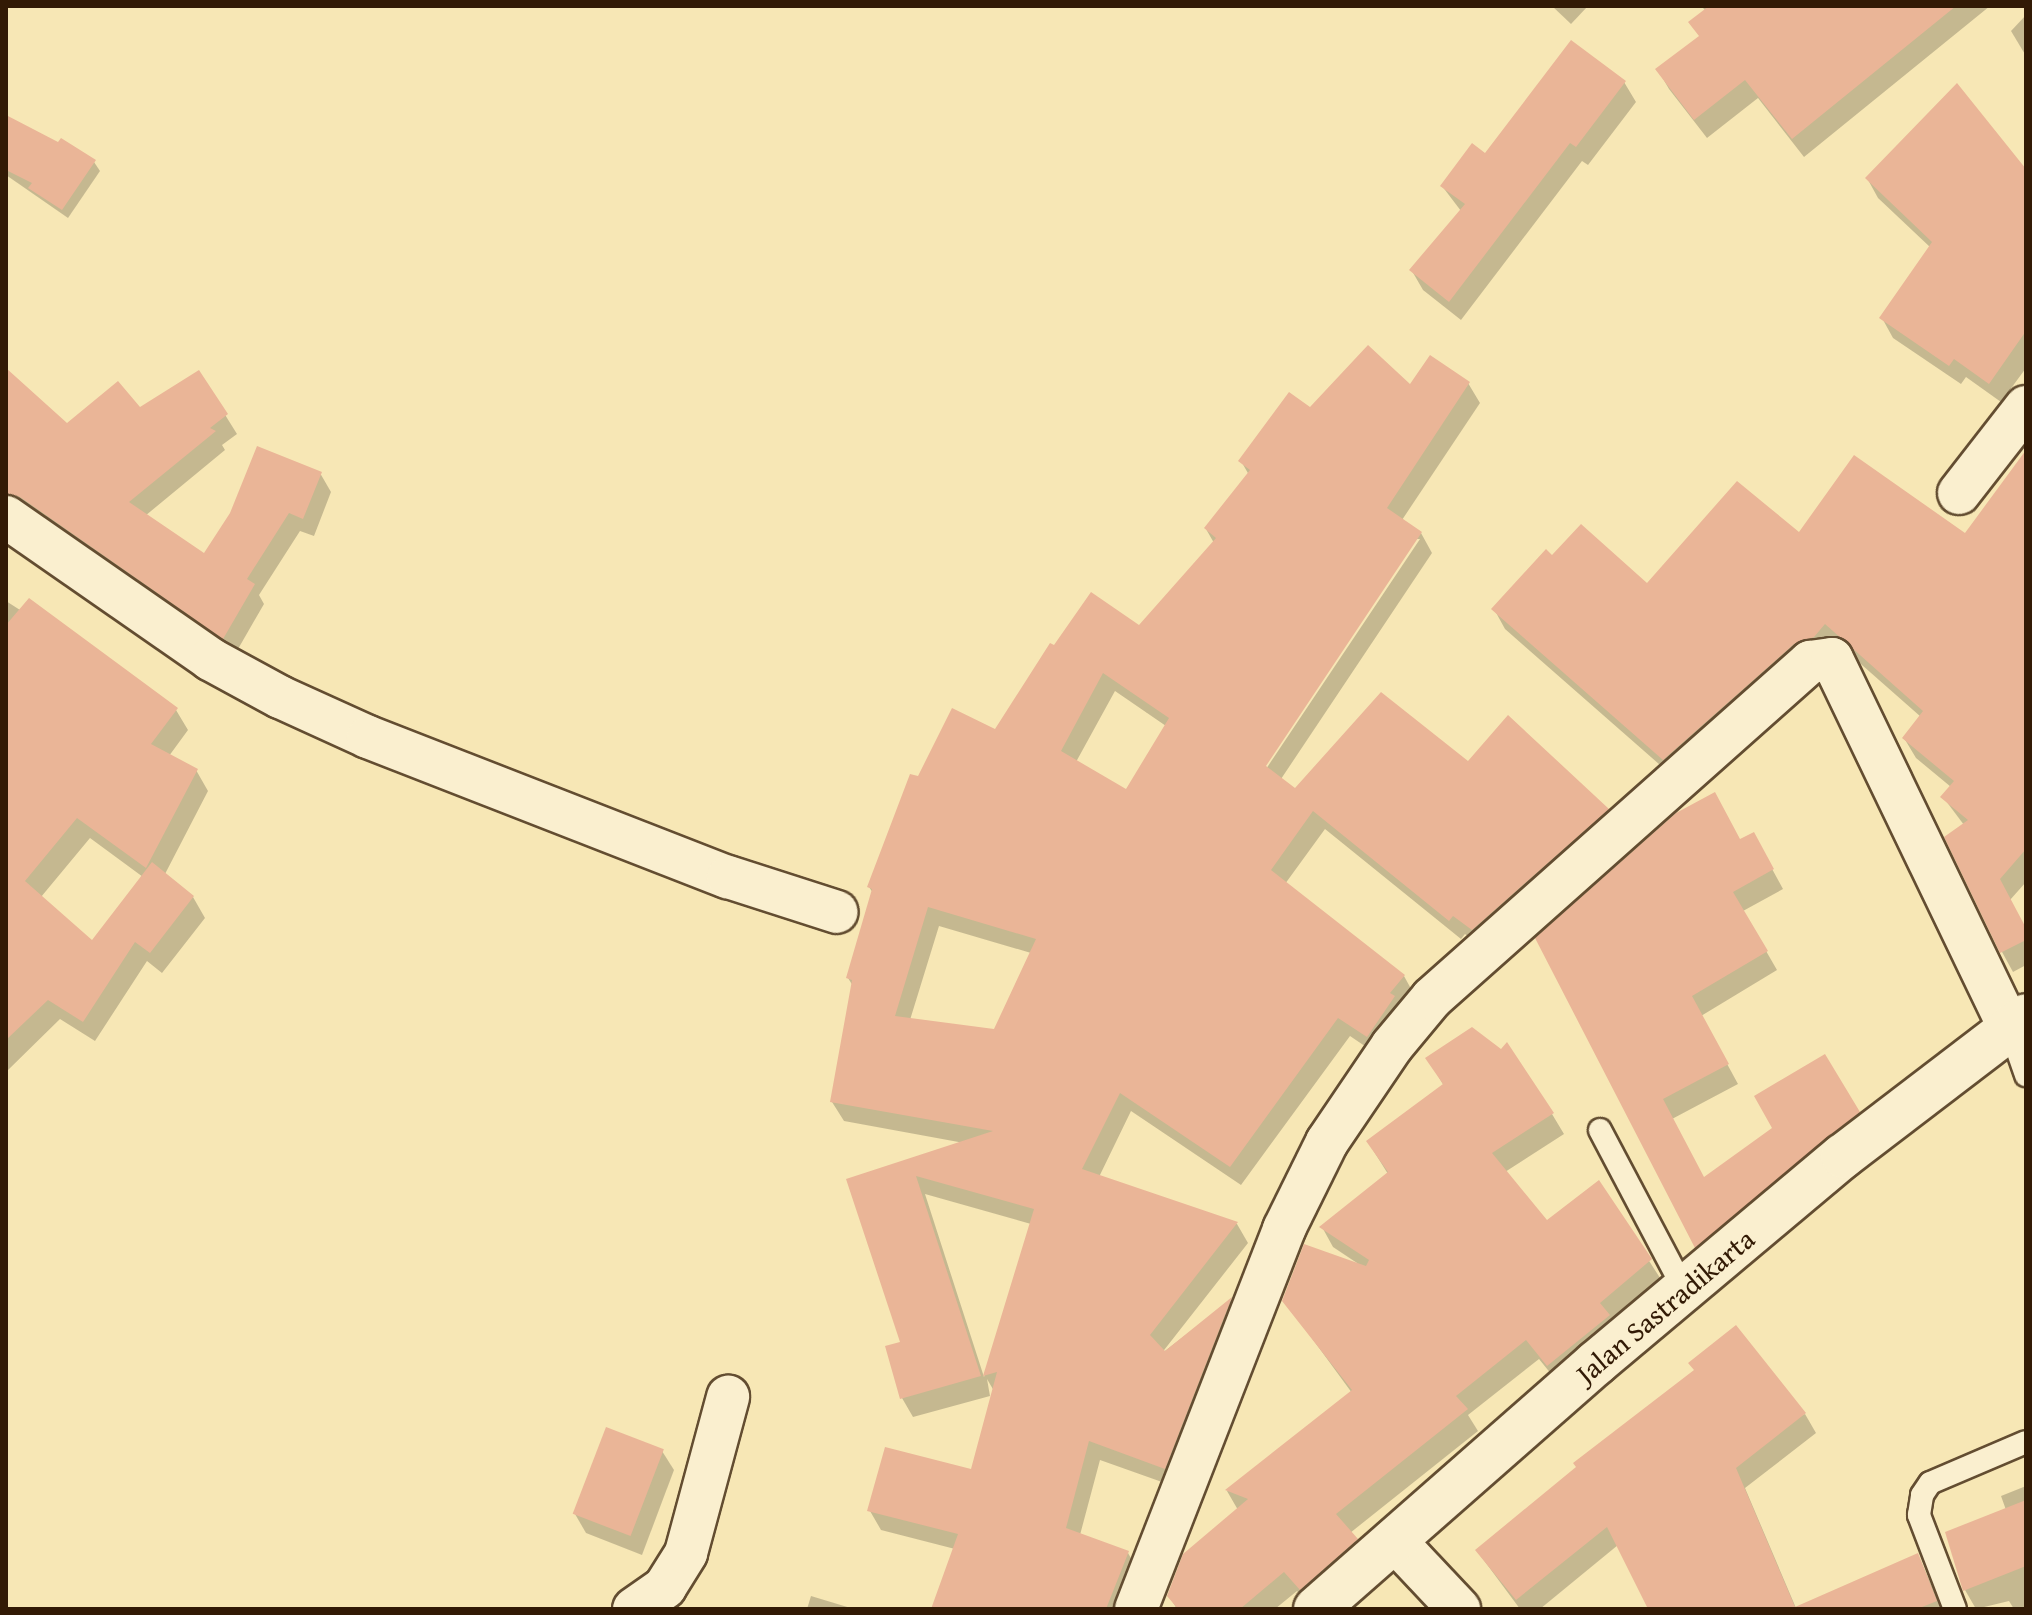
<!DOCTYPE html>
<style>
body{margin:0}
#map{position:relative;width:2032px;height:1615px;overflow:hidden;background:#f7e7b5;font-family:"Gentium Book Plus",serif}
div>[style]{position:absolute}
[style*='--x']{left:calc(var(--x)*1px);top:calc(var(--y)*1px);width:calc(var(--w)*1px);rotate:calc(var(--a)*1deg)}
.shadow>*{inset:0;background:#0003}
.building>*{inset:0;background:#eab597;transform-origin:0 0}
.roads{filter:drop-shadow(2px 0 #634d31) drop-shadow(-2px 0 #634d31) drop-shadow(0 2px #634d31) drop-shadow(0 -2px #634d31)}
.lane>*{height:22px;margin:-11px;padding:0 11px;transform-origin:11px;border-radius:11px;background:#faefcf}
.street>*{height:42px;margin:-21px;padding:0 21px;transform-origin:21px;border-radius:21px;background:#faefcf}
.secondary>*{height:44px;margin:-22px;padding:0 22px;transform-origin:22px;border-radius:22px;background:#faefcf}
span{translate:-50% -50%;white-space:nowrap;text-align:center;line-height:1.15;-webkit-text-stroke:8px #faefcf;paint-order:stroke}
.street-label{font-size:28px;color:#321a05}
.frame{position:absolute;inset:0;border:8px solid #321a05;pointer-events:none}
</style>
<div id="map">
<div class="shadow">
<i style="clip-path:polygon(1552px 6px,1588px 6px,1571px 24px)"></i>
<i style="clip-path:polygon(1701px 6px,1990px 6px,1804px 157px,1758px 98px,1707px 138px,1669px 89px,1658px 70px,1700px 37px,1691px 22px,1706px 11px)"></i>
<i style="clip-path:polygon(2026px 15px,2026px 56px,2011px 31px)"></i>
<i style="clip-path:polygon(1624px 82px,1636px 102px,1588px 165px,1582px 161px,1461px 320px,1423px 290px,1412px 271px,1461px 211px,1442px 186px,1486px 156px)"></i>
<i style="clip-path:polygon(6px 117px,94px 162px,100px 171px,68px 218px,6px 175px)"></i>
<i style="clip-path:polygon(2026px 172px,2026px 368px,2001px 402px,1966px 377px,1961px 384px,1893px 338px,1882px 318px,1931px 248px,1878px 198px,1867px 178px)"></i>
<i style="clip-path:polygon(6px 371px,66px 426px,140px 410px,199px 373px,237px 434px,222px 445px,225px 450px,145px 516px,205px 556px,232px 514px,320px 473px,331px 492px,314px 536px,300px 531px,259px 595px,264px 604px,234px 656px,6px 497px)"></i>
<i style="clip-path:polygon(evenodd,1468px 383px,1480px 403px,1402px 520px,1421px 533px,1432px 553px,1281px 779px,1295px 790px,1468px 764px,1607px 810px,1618px 829px,1484px 949px,1465px 934px,1461px 939px,1325px 829px,1285px 884px,1404px 976px,1415px 996px,1378px 1055px,1350px 1036px,1241px 1185px,1131px 1111px,1099px 1177px,1237px 1224px,1248px 1243px,1161px 1354px,1231px 1300px,1242px 1318px,1176px 1487px,1100px 1460px,1080px 1535px,1128px 1553px,1139px 1572px,1125px 1609px,933px 1609px,955px 1549px,881px 1530px,870px 1511px,973px 1471px,994px 1391px,987px 1379px,990px 1396px,913px 1417px,902px 1398px,902px 1343px,849px 1180px,964px 1143px,844px 1121px,832px 1102px,853px 986px,848px 978px,873px 893px,869px 887px,919px 779px,995px 732px,1055px 648px,1139px 628px,1214px 543px,1206px 529px,1249px 475px,1241px 461px,1310px 410px,1410px 387px,1468px 383px,1415px 539px,1420px 539px,1262px 775px,1259px 773px,1415px 539px,1468px 383px,1115px 691px,1166px 726px,1127px 792px,1076px 762px,1115px 691px,1468px 383px,939px 926px,1031px 953px,996px 1031px,910px 1020px,939px 926px,1468px 383px,925px 1194px,1031px 1224px,984px 1377px,925px 1194px)"></i>
<i style="clip-path:polygon(2026px 508px,2026px 882px,2010px 900px,2026px 930px,2026px 965px,2013px 972px,2002px 952px,1964px 825px,1943px 797px,1951px 787px,1916px 758px,1904px 738px,1921px 717px,1837px 643px,1676px 779px,1505px 629px,1494px 609px,1553px 558px,1648px 586px,1799px 535px,1965px 535px)"></i>
<i style="clip-path:polygon(evenodd,6px 601px,176px 710px,188px 730px,169px 756px,196px 770px,208px 791px,165px 874px,193px 897px,205px 918px,162px 973px,147px 961px,95px 1041px,60px 1019px,6px 1072px,6px 601px,90px 838px,143px 877px,93px 943px,41px 897px,90px 838px)"></i>
<i style="clip-path:polygon(1753px 834px,1783px 889px,1743px 911px,1777px 970px,1701px 1016px,1738px 1084px,1672px 1119px,1704px 1180px,1775px 1129px,1825px 1056px,1869px 1131px,1707px 1265px,1538px 939px)"></i>
<i style="clip-path:polygon(1428px 1059px,1552px 1114px,1564px 1134px,1505px 1172px,1546px 1223px,1599px 1183px,1662px 1281px,1560px 1385px,1539px 1359px,1468px 1415px,1478px 1431px,1350px 1533px,1368px 1560px,1312px 1609px,1297px 1591px,1275px 1609px,1177px 1609px,1169px 1596px,1238px 1510px,1227px 1491px,1352px 1393px,1284px 1300px,1357px 1263px,1333px 1247px,1322px 1227px,1388px 1174px,1368px 1142px,1444px 1086px)"></i>
<i style="clip-path:polygon(1805px 1414px,1816px 1433px,1745px 1488px,1796px 1608px,1918px 1555px,1942px 1609px,1651px 1609px,1618px 1545px,1540px 1609px,1520px 1609px,1477px 1551px)"></i>
<i style="clip-path:polygon(662px 1451px,674px 1470px,642px 1555px,586px 1533px,575px 1514px)"></i>
<i style="clip-path:polygon(2026px 1486px,2026px 1609px,2014px 1609px,2009px 1601px,1976px 1609px,1965px 1590px,2006px 1510px,2001px 1496px)"></i>
<i style="clip-path:polygon(811px 1596px,854px 1609px,807px 1609px)"></i>
</div>
<div class="building">
<i style="clip-path:polygon(1709px 6px,1956px 6px,1792px 139px,1745px 80px,1694px 120px,1655px 69px,1699px 36px,1688px 22px)"></i>
<i style="clip-path:polygon(1571px 40px,1626px 81px,1576px 147px,1570px 143px,1449px 302px,1409px 270px,1465px 204px,1440px 186px,1472px 143px,1485px 153px)"></i>
<i style="clip-path:polygon(1957px 83px,2026px 169px,2026px 331px,1989px 384px,1954px 359px,1949px 366px,1879px 318px,1932px 242px,1865px 178px)"></i>
<i style="clip-path:polygon(6px 115px,58px 142px,61px 138px,96px 160px,62px 210px,28px 188px,32px 183px,6px 170px)"></i>
<i style="clip-path:polygon(evenodd,1368px 345px,1410px 384px,1430px 355px,1470px 382px,1387px 508px,1422px 532px,1266px 766px,1295px 788px,1381px 692px,1468px 761px,1508px 715px,1609px 809px,1472px 930px,1453px 916px,1449px 921px,1313px 811px,1271px 870px,1405px 975px,1390px 993px,1395px 996px,1367px 1037px,1338px 1018px,1230px 1167px,1120px 1093px,1082px 1169px,1238px 1222px,1150px 1335px,1165px 1351px,1232px 1297px,1165px 1469px,1089px 1441px,1066px 1528px,1129px 1551px,1106px 1609px,931px 1609px,958px 1534px,867px 1511px,885px 1447px,971px 1469px,997px 1372px,983px 1376px,1034px 1209px,916px 1176px,981px 1376px,900px 1399px,885px 1346px,900px 1342px,846px 1179px,993px 1131px,830px 1102px,852px 980px,846px 978px,872px 889px,867px 887px,910px 774px,918px 776px,952px 708px,995px 729px,1050px 643px,1054px 645px,1091px 592px,1139px 625px,1216px 538px,1204px 528px,1250px 470px,1238px 461px,1289px 392px,1310px 407px,1368px 345px,1103px 673px,1169px 718px,1126px 789px,1061px 751px,1103px 673px,1368px 345px,928px 907px,1036px 939px,994px 1029px,895px 1016px,928px 907px)"></i>
<i style="clip-path:polygon(6px 368px,67px 423px,118px 381px,140px 407px,199px 370px,228px 414px,210px 428px,216px 431px,129px 502px,204px 553px,230px 513px,257px 446px,322px 472px,303px 519px,289px 513px,247px 579px,255px 584px,223px 639px,20px 497px,6px 493px)"></i>
<i style="clip-path:polygon(2026px 450px,2026px 849px,2000px 879px,2026px 928px,2026px 940px,2000px 953px,1944px 837px,1968px 820px,1940px 797px,1954px 781px,1902px 738px,1923px 711px,1825px 624px,1814px 637px,1794px 644px,1663px 760px,1491px 609px,1546px 549px,1552px 555px,1581px 524px,1647px 583px,1737px 481px,1799px 532px,1854px 455px,1965px 533px)"></i>
<i style="clip-path:polygon(29px 598px,178px 708px,151px 744px,198px 769px,146px 868px,77px 818px,25px 881px,92px 940px,152px 862px,194px 896px,150px 953px,135px 942px,83px 1022px,48px 1000px,6px 1040px,6px 625px)"></i>
<i style="clip-path:polygon(1715px 792px,1740px 839px,1754px 832px,1774px 869px,1733px 892px,1768px 951px,1692px 996px,1729px 1064px,1663px 1099px,1704px 1177px,1772px 1128px,1754px 1096px,1825px 1054px,1860px 1112px,1695px 1248px,1535px 938px,1676px 813px)"></i>
<i style="clip-path:polygon(1472px 1027px,1501px 1049px,1507px 1042px,1554px 1113px,1492px 1153px,1547px 1220px,1599px 1180px,1652px 1259px,1600px 1303px,1610px 1315px,1547px 1366px,1526px 1340px,1456px 1396px,1468px 1409px,1336px 1514px,1358px 1539px,1300px 1590px,1284px 1572px,1240px 1609px,1178px 1609px,1167px 1596px,1183px 1554px,1248px 1499px,1225px 1490px,1352px 1390px,1282px 1301px,1304px 1244px,1366px 1266px,1369px 1260px,1319px 1227px,1388px 1172px,1366px 1141px,1443px 1084px,1425px 1058px)"></i>
<i style="clip-path:polygon(1736px 1325px,1806px 1413px,1736px 1468px,1795px 1607px,1918px 1553px,1937px 1601px,1917px 1609px,1648px 1609px,1607px 1527px,1516px 1600px,1475px 1550px,1576px 1467px,1573px 1463px,1694px 1370px,1688px 1363px)"></i>
<i style="left:606px;top:1427px;width:62px;height:93px;rotate:21deg"></i>
<i style="clip-path:polygon(2026px 1500px,2026px 1566px,1963px 1591px,1945px 1532px)"></i>
</div>
<div class="roads">
<div class="lane">
<i style="--x:2010;--y:1029;--w:49;--a:70.8"></i>
<i style="--x:1600;--y:1130;--w:180;--a:62.2"></i>
<i style="--x:1955;--y:1609;--w:101;--a:-111"></i>
<i style="--x:1919;--y:1515;--w:20;--a:-81"></i>
<i style="--x:1922;--y:1495;--w:14;--a:-56"></i>
<i style="--x:1930;--y:1483;--w:104;--a:-23.1"></i>
</div>
<div class="street">
<i style="--x:1959;--y:493;--w:109;--a:-52.1"></i>
<i style="--x:6;--y:517;--w:249;--a:34.8"></i>
<i style="--x:210;--y:659;--w:80;--a:28.5"></i>
<i style="--x:280;--y:697;--w:97;--a:24.4"></i>
<i style="--x:368;--y:737;--w:386;--a:21.3"></i>
<i style="--x:728;--y:877;--w:114;--a:17.8"></i>
<i style="--x:1394;--y:1540;--w:95;--a:46.7"></i>
<i style="--x:634;--y:1609;--w:38;--a:-35"></i>
<i style="--x:665;--y:1587;--w:40;--a:-58"></i>
<i style="--x:686;--y:1553;--w:162;--a:-74.9"></i>
<i style="--x:1136;--y:1609;--w:408;--a:-68.7"></i>
<i style="--x:1284;--y:1229;--w:97;--a:-63.7"></i>
<i style="--x:1327;--y:1142;--w:116;--a:-55.9"></i>
<i style="--x:1392;--y:1046;--w:62;--a:-50.2"></i>
<i style="--x:1432;--y:998;--w:506;--a:-41.63"></i>
<i style="--x:1810;--y:662;--w:22;--a:-8"></i>
<i style="--x:1832;--y:659;--w:411;--a:64.3"></i>
</div>
<div class="secondary">
<i style="--x:1316;--y:1609;--w:373;--a:-41.3"></i>
<i style="--x:1596;--y:1363;--w:322;--a:-40"></i>
<i style="--x:1843;--y:1156;--w:230;--a:-37.4"></i>
</div>
</div>
<div class="street-label">
<span style="left:1665px;top:1306px;rotate:-40deg">Jalan Sastradikarta</span>
</div>
<div class="frame"></div>
</div>
